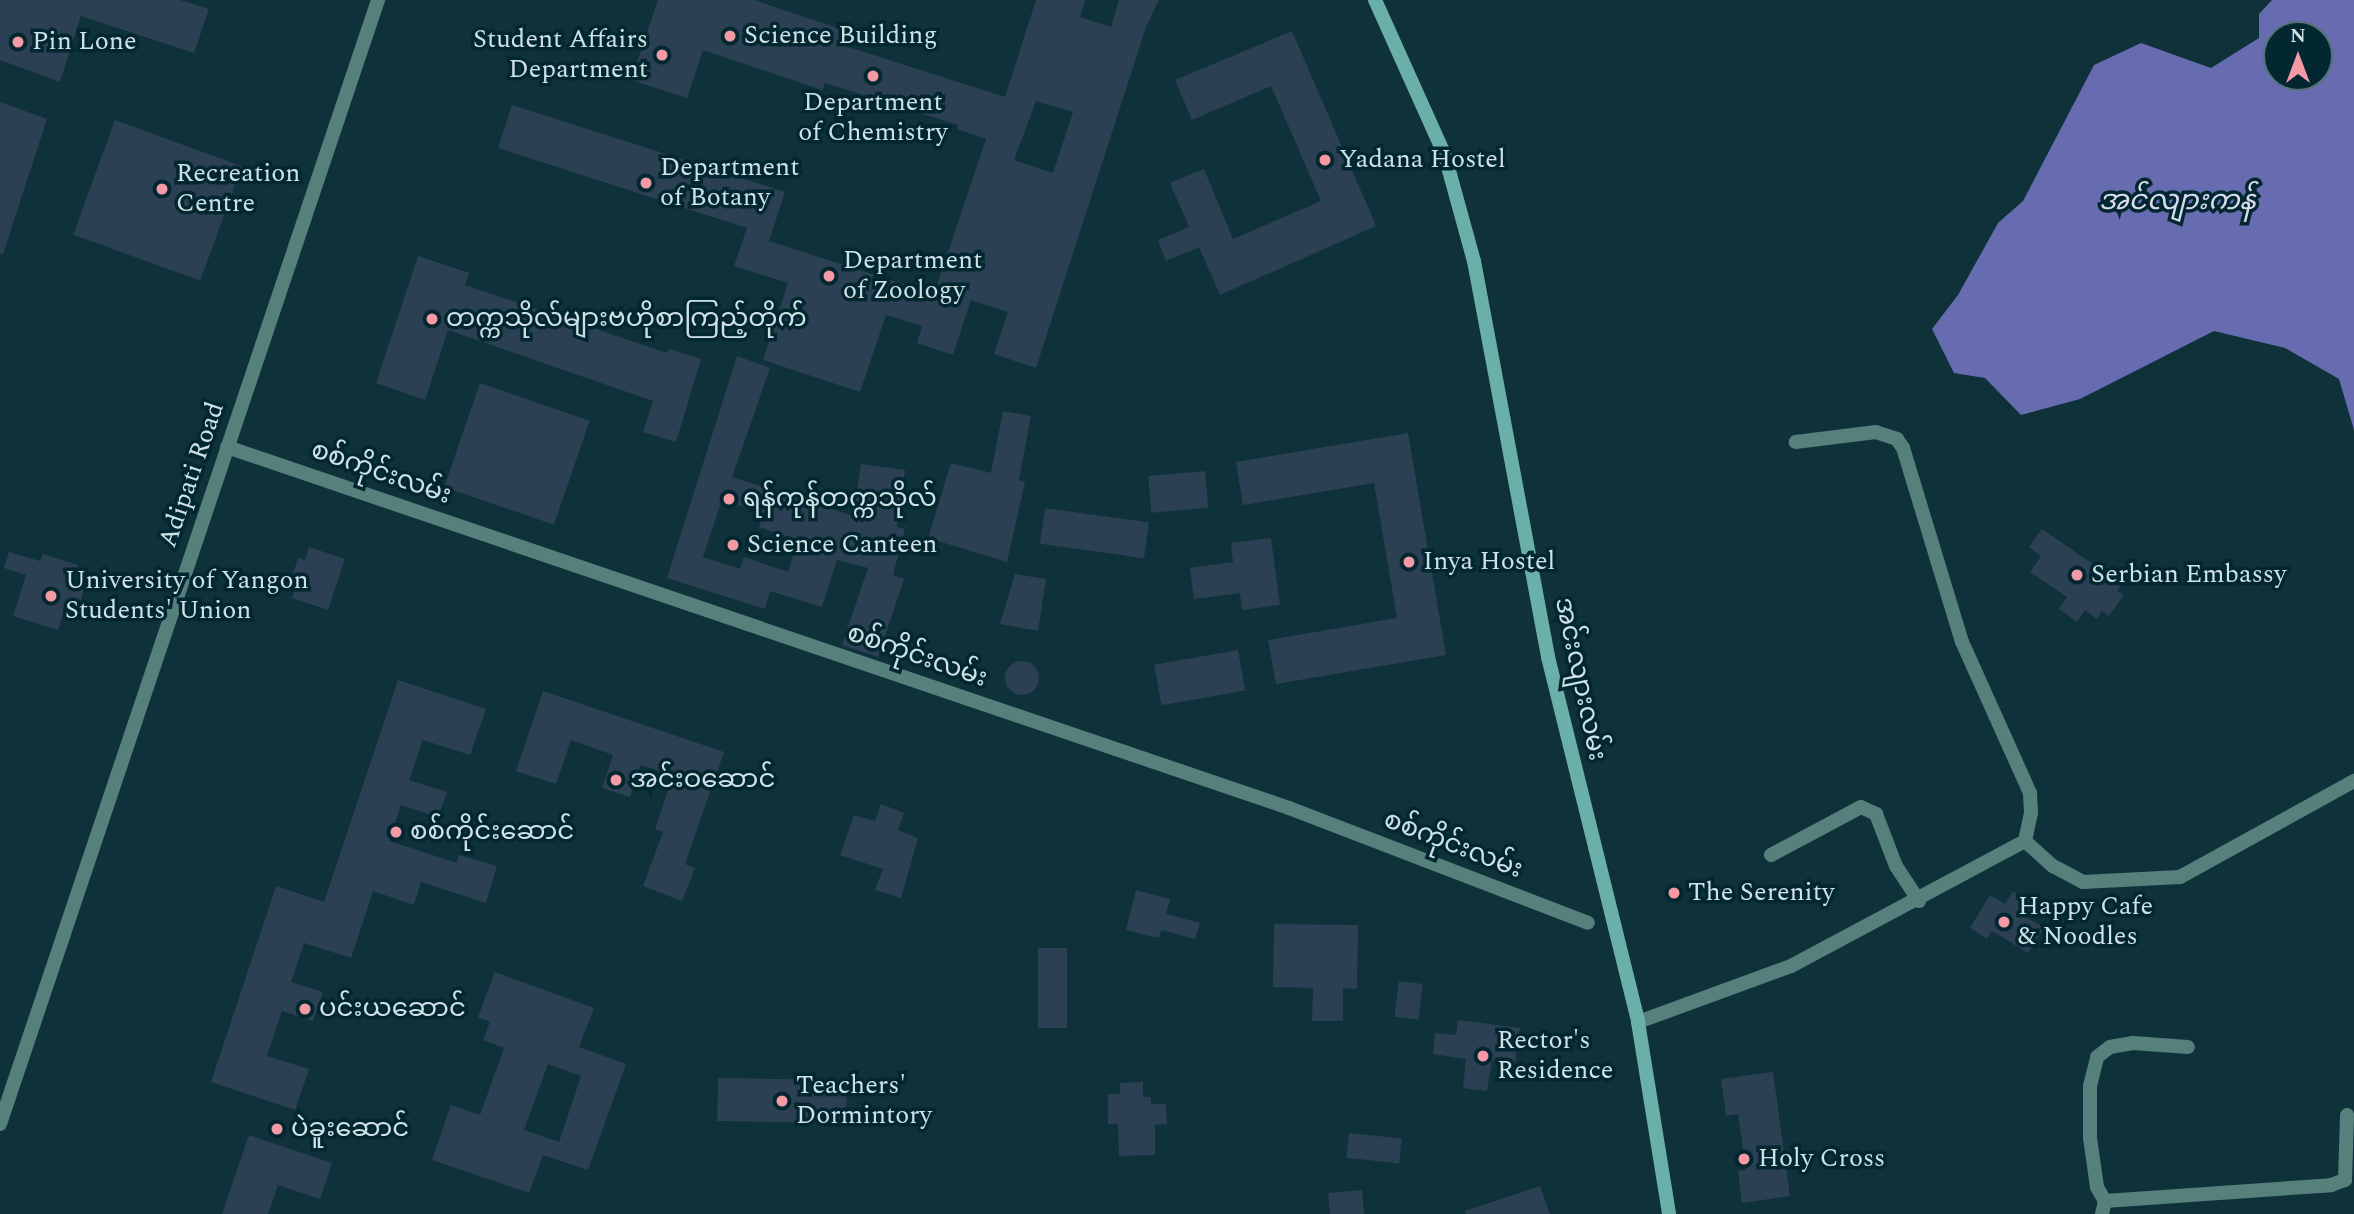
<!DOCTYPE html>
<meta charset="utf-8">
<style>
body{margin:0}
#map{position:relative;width:2354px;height:1214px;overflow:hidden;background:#0e313a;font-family:Spectral,"Noto Sans Myanmar",serif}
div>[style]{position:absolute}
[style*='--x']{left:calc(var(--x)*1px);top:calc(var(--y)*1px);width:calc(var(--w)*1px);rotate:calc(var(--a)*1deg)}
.water>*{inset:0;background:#676cb1}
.building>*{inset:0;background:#2c4054;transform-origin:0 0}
.round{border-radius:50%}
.minor>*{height:14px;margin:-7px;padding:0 7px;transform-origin:7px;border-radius:7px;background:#56807b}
.secondary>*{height:14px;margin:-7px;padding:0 7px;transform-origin:7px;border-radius:7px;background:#6ab0a8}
.dots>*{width:19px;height:19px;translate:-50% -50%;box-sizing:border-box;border:4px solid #032730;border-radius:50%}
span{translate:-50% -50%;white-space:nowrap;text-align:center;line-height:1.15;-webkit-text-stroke:7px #032730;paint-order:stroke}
.poi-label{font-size:26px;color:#cee1e6}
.left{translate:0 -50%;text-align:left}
.right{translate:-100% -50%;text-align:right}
.street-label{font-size:26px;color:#cee1e6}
.water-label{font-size:28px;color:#d8dbef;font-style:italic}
.north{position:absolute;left:2263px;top:21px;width:70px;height:70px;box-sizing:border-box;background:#032730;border:2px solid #547179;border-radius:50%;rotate:0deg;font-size:19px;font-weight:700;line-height:28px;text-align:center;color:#cee1e6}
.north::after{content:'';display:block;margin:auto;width:24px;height:32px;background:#f49aa5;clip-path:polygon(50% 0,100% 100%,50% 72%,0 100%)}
</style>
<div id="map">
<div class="water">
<i style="clip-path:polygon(evenodd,2272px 0,2354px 0,2354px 430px,2339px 379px,2285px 348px,2214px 331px,2080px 399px,2021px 415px,1985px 378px,1954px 373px,1932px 329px,1958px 295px,1998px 223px,2023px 201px,2094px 65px,2141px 43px,2211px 68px,2259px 38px,2259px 14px,2272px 0,2319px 35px,2319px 77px,2277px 77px,2277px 35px,2319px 35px)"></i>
</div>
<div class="building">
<i style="clip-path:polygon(0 0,180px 0,209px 9px,194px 53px,81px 16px,60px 82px,0 60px)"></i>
<i style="clip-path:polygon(evenodd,658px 0,754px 0,843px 30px,839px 44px,1005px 97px,1036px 0,1085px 0,1080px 17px,1111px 27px,1119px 0,1159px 0,1146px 27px,1036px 368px,994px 354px,1008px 312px,971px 300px,953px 355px,917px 343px,922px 326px,886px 315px,860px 392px,763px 360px,788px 283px,734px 266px,747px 228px,498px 148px,512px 105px,785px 192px,769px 241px,934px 294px,986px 139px,957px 129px,958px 125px,825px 83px,822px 90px,703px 50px,687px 98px,631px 80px,658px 0,1036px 101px,1073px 112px,1053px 173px,1014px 160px,1036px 101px)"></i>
<i style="clip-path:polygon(1292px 31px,1376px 226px,1220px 295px,1199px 247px,1166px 261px,1158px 240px,1189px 227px,1170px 183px,1204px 169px,1233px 239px,1321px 201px,1271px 86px,1192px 120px,1175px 80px)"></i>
<i style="clip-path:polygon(0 102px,47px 119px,3px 254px,0 254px)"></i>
<i style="left:115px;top:120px;width:135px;height:122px;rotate:20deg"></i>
<i style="clip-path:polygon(418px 256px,469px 273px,465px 285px,667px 353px,669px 349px,701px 359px,676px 442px,643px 432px,653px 401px,448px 330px,425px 400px,376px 383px)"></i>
<i style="clip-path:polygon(evenodd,737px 356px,770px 368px,732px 477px,853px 516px,861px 464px,905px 470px,897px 527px,905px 529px,893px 575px,904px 579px,878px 657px,842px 645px,868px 568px,837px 560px,822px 607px,770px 591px,765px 609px,667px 578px,737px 356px,722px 500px,764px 513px,759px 527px,798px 540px,788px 572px,744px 557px,740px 569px,703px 557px,722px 500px)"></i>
<i style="left:480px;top:383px;width:116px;height:110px;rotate:19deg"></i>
<i style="clip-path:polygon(1003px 411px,1031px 416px,1019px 480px,1025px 482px,1007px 562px,928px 538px,951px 463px,991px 473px)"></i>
<i style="clip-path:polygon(1408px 433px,1446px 655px,1276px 684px,1268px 640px,1397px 618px,1374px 483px,1243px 505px,1236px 462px)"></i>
<i style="left:1205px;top:471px;width:37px;height:57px;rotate:85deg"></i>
<i style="left:1045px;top:508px;width:105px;height:36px;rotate:8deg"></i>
<i style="clip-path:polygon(2042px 529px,2122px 584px,2117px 591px,2124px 595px,2109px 616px,2102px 611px,2097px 619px,2085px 610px,2077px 622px,2059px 609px,2067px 597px,2030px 572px,2041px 556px,2029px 547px)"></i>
<i style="clip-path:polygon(1271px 538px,1280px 605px,1242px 610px,1240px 593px,1194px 599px,1190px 568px,1233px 562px,1231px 543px)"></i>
<i style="clip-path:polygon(309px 547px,345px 559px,328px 610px,292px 598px,297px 583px,291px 581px,298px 558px,305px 560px)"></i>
<i style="clip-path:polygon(9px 552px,40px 561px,43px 554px,78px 565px,73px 583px,85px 587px,78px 609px,66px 606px,58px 630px,13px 616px,26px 575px,4px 568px)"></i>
<i style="clip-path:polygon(1015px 574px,1046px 579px,1038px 631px,1000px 624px)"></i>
<i style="left:1238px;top:650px;width:41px;height:85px;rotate:80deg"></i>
<i class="round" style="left:1005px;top:661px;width:34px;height:34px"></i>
<i style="clip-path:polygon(398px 680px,486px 709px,470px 755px,423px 740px,409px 780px,447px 792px,438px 817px,401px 805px,389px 841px,457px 863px,459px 855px,497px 866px,486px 903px,421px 882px,414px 905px,373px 891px,351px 958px,304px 943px,291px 982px,323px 992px,313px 1021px,282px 1011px,267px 1056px,309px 1069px,295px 1110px,211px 1082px,276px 886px,324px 902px)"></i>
<i style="clip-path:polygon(543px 691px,724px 752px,685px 864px,695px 868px,682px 901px,643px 886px,663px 832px,655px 829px,673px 775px,641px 765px,630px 797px,602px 788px,613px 755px,571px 740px,556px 784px,516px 771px)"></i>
<i style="clip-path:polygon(881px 804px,904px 813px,898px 830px,918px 838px,901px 898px,875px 890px,883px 869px,840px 855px,854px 815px,875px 821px)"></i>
<i style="clip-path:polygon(1136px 890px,1170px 899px,1166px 914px,1200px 923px,1195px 939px,1161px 930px,1159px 938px,1126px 930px)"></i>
<i style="clip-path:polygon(2013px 891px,2034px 904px,2026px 917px,2044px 928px,2028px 953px,1992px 931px,1987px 939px,1970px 928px,1990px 895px,2005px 904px)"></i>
<i style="clip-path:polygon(1274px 924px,1358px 925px,1357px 989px,1343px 988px,1343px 1021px,1312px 1021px,1313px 988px,1273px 987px)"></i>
<i style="left:1038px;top:948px;width:29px;height:80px"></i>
<i style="clip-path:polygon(evenodd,495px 972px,594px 1008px,579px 1047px,626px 1064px,588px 1170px,543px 1155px,529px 1193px,432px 1160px,451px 1105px,480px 1115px,504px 1048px,483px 1040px,490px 1022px,478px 1017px,495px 972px,548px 1064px,581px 1076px,559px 1142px,524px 1130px,548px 1064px)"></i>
<i style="left:1399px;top:981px;width:24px;height:36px;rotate:7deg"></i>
<i style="clip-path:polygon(1458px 1020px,1520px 1028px,1515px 1063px,1492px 1060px,1487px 1091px,1463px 1088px,1466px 1059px,1433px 1054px,1435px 1033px,1456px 1035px)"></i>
<i style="clip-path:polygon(1773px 1072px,1790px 1196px,1742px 1203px,1738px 1171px,1746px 1170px,1738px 1114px,1726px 1116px,1721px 1079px)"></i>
<i style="left:718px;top:1078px;width:129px;height:43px;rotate:1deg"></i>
<i style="clip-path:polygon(1143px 1082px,1143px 1097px,1151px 1097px,1151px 1104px,1166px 1104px,1167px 1124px,1155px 1125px,1155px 1155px,1119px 1156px,1118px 1124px,1108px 1124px,1108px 1094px,1120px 1094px,1120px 1083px)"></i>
<i style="left:1349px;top:1133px;width:53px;height:25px;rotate:6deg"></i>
<i style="clip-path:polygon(249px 1135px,332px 1163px,320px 1199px,278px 1185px,268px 1214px,222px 1214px)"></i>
<i style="clip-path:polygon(1540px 1186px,1550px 1214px,1466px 1214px,1465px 1211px)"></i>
<i style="left:1362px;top:1190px;width:24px;height:34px;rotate:85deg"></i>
</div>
<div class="minor">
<i style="--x:227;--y:447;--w:1122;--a:18.77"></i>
<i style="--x:1289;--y:808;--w:320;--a:21"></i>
<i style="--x:2025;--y:841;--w:38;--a:42"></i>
<i style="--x:2053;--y:866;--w:34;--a:28"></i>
<i style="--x:2083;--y:882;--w:97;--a:-3"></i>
<i style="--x:2180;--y:877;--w:199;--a:-28.9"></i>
<i style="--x:1771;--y:855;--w:102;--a:-28.1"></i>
<i style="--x:1861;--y:807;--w:17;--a:25"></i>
<i style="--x:1876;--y:814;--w:56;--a:69"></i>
<i style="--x:1896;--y:866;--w:42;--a:56.7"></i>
<i style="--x:1638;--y:1022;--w:163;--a:-20.1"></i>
<i style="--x:1791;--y:966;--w:265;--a:-28.1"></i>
<i style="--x:2025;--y:841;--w:29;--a:-78"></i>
<i style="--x:2031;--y:813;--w:20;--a:-93"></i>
<i style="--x:2030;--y:793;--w:166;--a:-114.2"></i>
<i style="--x:1962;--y:642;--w:203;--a:-106.9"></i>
<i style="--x:1903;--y:448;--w:11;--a:-124"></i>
<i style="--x:1897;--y:439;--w:22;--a:-162"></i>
<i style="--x:1876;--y:432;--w:81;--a:172.9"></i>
<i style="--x:0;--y:1124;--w:1186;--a:-71.41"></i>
<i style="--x:2105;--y:1201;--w:16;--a:-120"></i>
<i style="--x:2097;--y:1187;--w:49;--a:-98.1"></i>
<i style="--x:2090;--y:1138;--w:52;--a:-90"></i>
<i style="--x:2090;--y:1086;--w:30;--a:-76"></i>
<i style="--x:2097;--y:1057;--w:16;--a:-38"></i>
<i style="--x:2110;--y:1047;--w:23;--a:-10"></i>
<i style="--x:2133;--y:1043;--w:55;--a:4.2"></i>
<i style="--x:2102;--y:1214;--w:13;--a:-77"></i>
<i style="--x:2105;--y:1201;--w:227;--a:-4"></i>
<i style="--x:2331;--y:1185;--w:15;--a:-20"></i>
<i style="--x:2345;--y:1180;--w:65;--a:-88.2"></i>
</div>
<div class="secondary">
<i style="--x:1375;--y:0;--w:171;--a:65.8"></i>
<i style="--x:1445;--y:156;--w:109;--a:74.6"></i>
<i style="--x:1474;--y:261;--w:403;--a:79.4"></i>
<i style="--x:1548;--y:657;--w:376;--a:76.1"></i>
<i style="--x:1638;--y:1022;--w:194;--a:80.8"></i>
</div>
<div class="dots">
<i style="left:730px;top:36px;background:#f49aa5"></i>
<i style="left:18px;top:42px;background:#f49aa5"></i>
<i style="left:662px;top:55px;background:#f49aa5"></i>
<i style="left:873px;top:76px;background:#f49aa5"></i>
<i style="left:1325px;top:160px;background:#f49aa5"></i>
<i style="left:646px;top:183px;background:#f49aa5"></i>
<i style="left:162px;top:189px;background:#f49aa5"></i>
<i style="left:829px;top:276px;background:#f49aa5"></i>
<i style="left:432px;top:319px;background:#f49aa5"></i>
<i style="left:729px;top:499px;background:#f49aa5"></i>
<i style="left:733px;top:545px;background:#f49aa5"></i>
<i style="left:1409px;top:562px;background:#f49aa5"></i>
<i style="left:2077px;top:575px;background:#f49aa5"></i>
<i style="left:51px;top:596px;background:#f49aa5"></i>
<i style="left:616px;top:780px;background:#f49aa5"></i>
<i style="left:396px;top:832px;background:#f49aa5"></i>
<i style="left:1674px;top:893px;background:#f49aa5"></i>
<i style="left:2004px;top:922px;background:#f49aa5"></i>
<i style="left:305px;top:1009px;background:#f49aa5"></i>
<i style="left:1483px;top:1056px;background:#f49aa5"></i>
<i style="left:782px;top:1101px;background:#f49aa5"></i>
<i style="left:277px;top:1129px;background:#f49aa5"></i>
<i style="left:1744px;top:1159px;background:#f49aa5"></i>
</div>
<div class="poi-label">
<span class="left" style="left:744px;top:36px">Science Building</span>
<span class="right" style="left:648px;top:55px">Student Affairs<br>Department</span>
<span class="left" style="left:32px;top:42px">Pin Lone</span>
<span style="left:873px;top:118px">Department<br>of Chemistry</span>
<span class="left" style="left:1339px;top:160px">Yadana Hostel</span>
<span class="left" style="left:660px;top:183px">Department<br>of Botany</span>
<span class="left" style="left:176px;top:189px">Recreation<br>Centre</span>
<span class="left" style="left:843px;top:276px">Department<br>of Zoology</span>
<span class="left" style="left:446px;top:319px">တက္ကသိုလ်များဗဟိုစာကြည့်တိုက်</span>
<span class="left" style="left:743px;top:499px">ရန်ကုန်တက္ကသိုလ်</span>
<span class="left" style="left:747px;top:545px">Science Canteen</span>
<span class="left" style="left:1423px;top:562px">Inya Hostel</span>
<span class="left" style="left:2091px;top:575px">Serbian Embassy</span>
<span class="left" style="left:65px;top:596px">University of Yangon<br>Students' Union</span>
<span class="left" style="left:630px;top:780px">အင်းဝ‌ဆောင်</span>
<span class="left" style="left:410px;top:832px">စစ်ကိုင်းဆောင်</span>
<span class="left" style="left:1688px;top:893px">The Serenity</span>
<span class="left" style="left:2018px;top:922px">Happy Cafe<br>&amp; Noodles</span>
<span class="left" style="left:319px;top:1009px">ပင်းယဆောင်</span>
<span class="left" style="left:1497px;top:1056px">Rector's<br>Residence</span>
<span class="left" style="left:796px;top:1101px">Teachers'<br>Dormintory</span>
<span class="left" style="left:291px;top:1129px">ပဲခူးဆောင်</span>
<span class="left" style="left:1758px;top:1159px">Holy Cross</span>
</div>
<div class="street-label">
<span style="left:381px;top:473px;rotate:19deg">စစ်ကိုင်းလမ်း</span>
<span style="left:192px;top:475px;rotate:-71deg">Adipati Road</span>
<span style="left:917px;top:656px;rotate:19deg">စစ်ကိုင်းလမ်း</span>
<span style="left:1580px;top:679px;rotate:78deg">အင်းလျားလမ်း</span>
<span style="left:1453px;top:845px;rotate:21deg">စစ်ကိုင်းလမ်း</span>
</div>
<div class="water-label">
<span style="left:2177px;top:201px">အင်လျားကန်</span>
</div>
<div class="north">N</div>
</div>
